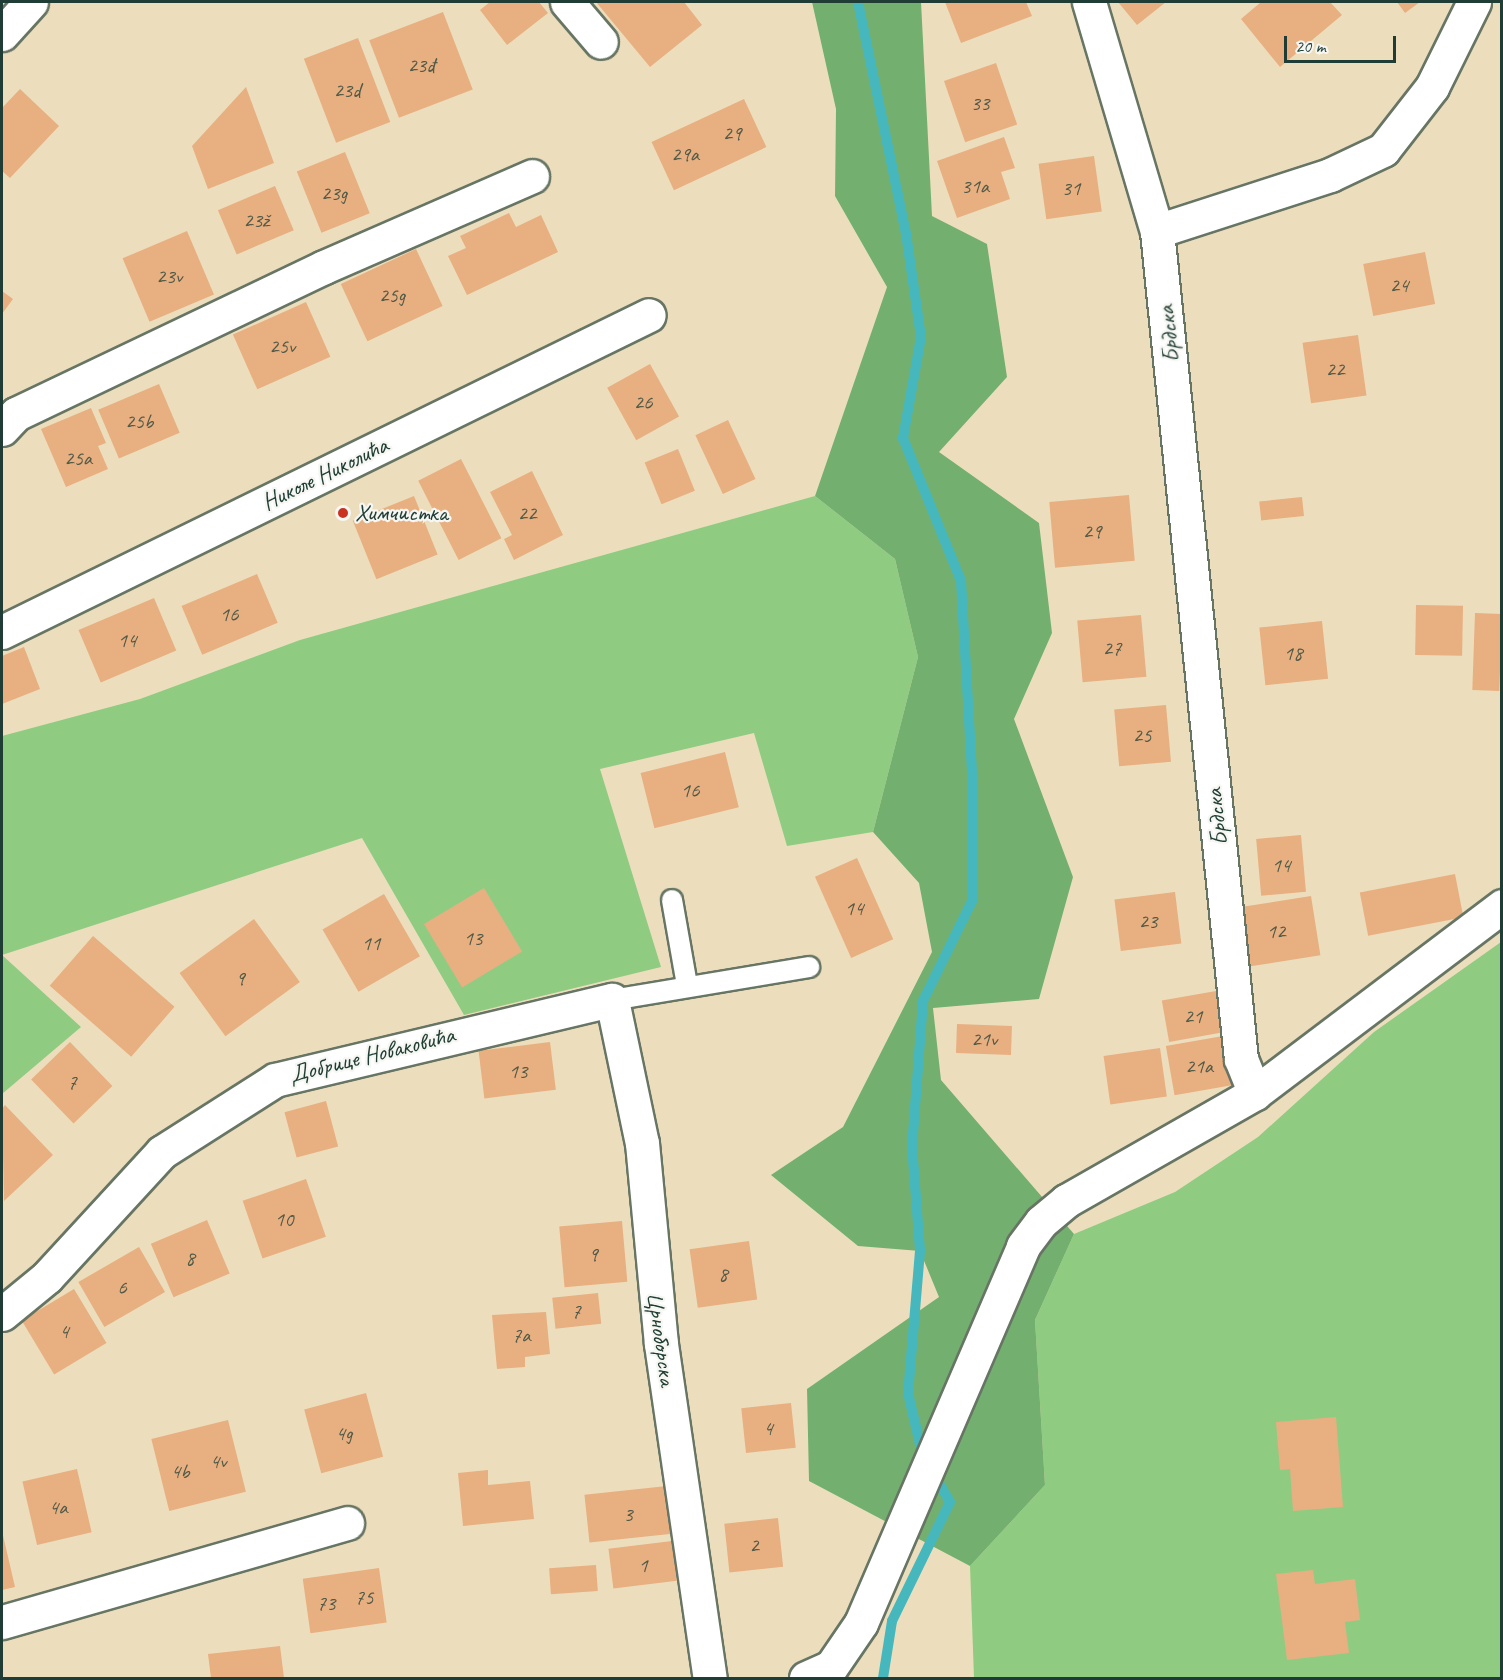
<!DOCTYPE html>
<meta charset="utf-8">
<style>
body{margin:0}
#map{position:relative;width:1503px;height:1680px;overflow:hidden;background:#ecdebc;font-family:Caveat,sans-serif}
div>[style]{position:absolute}
[style*='--x']{left:calc(var(--x)*1px);top:calc(var(--y)*1px);width:calc(var(--w)*1px);rotate:calc(var(--a)*1deg)}
.green>*{inset:0;background:#8fcc81}
.forest>*{inset:0;background:#73b06f}
.stream>*{height:10px;margin:-5px;padding:0 5px;transform-origin:5px;border-radius:5px;background:#47b7be}
.building>*{inset:0;background:#e8af81;transform-origin:0 0}
.roads{filter:drop-shadow(2px 0 #677564) drop-shadow(-2px 0 #677564) drop-shadow(0 2px #677564) drop-shadow(0 -2px #677564)}
.service>*{height:20px;margin:-10px;padding:0 10px;transform-origin:10px;border-radius:10px;background:#fff}
.minor>*{height:33px;margin:-16.5px;padding:0 16.5px;transform-origin:16.5px;border-radius:16.5px;background:#fff}
.dots>*{width:16px;height:16px;translate:-50% -50%;box-sizing:border-box;border:3px solid #f6f6f2;border-radius:50%}
span{translate:-50% -50%;white-space:nowrap;text-align:center;line-height:1.15;-webkit-text-stroke:4.5px #f6f6f2;paint-order:stroke}
.number-label{font-size:21px;color:#515a47}
.number-label span{-webkit-text-stroke-width:0}
.street-label{font-size:24px;color:#1f3d34}
.poi-label{font-size:24px;color:#1f3d34}
.left{translate:0 -50%;text-align:left}
.frame{position:absolute;inset:0;border:3px solid #1f3d34;pointer-events:none}
.scale{position:absolute;left:1284px;top:36px;width:112px;height:27px;box-sizing:border-box;border:3px solid #1f3d34;border-top:0;padding-left:8px;font-size:18px;line-height:21px;white-space:nowrap;color:#1f3d34;-webkit-text-stroke:4px #f6f6f2;paint-order:stroke}
</style>
<div id="map">
<div class="green">
<i style="clip-path:polygon(815px 496px,895px 559px,918px 657px,873px 832px,787px 846px,754px 733px,600px 769px,661px 967px,464px 1015px,362px 838px,2px 955px,81px 1027px,2px 1094px,2px 736px,140px 699px,300px 640px)"></i>
<i style="clip-path:polygon(1501px 942px,1501px 1678px,974px 1678px,970px 1566px,1045px 1485px,1035px 1320px,1074px 1234px,1175px 1192px,1258px 1137px,1374px 1032px)"></i>
</div>
<div class="forest">
<i style="clip-path:polygon(812px 2px,921px 2px,932px 216px,987px 244px,1007px 377px,939px 452px,1039px 523px,1052px 633px,1014px 719px,1073px 877px,1039px 999px,933px 1008px,941px 1080px,1074px 1234px,1035px 1320px,1045px 1485px,970px 1566px,809px 1481px,807px 1389px,939px 1297px,920px 1251px,858px 1246px,771px 1175px,843px 1127px,932px 952px,919px 883px,873px 832px,918px 657px,895px 559px,815px 496px,887px 287px,835px 196px,836px 109px)"></i>
</div>
<div class="stream">
<i style="--x:858;--y:2;--w:236;--a:78.3"></i>
<i style="--x:906;--y:233;--w:105;--a:81.8"></i>
<i style="--x:921;--y:337;--w:103;--a:100.1"></i>
<i style="--x:903;--y:438;--w:154;--a:67.9"></i>
<i style="--x:961;--y:581;--w:207;--a:86.7"></i>
<i style="--x:973;--y:788;--w:111;--a:90"></i>
<i style="--x:973;--y:899;--w:114;--a:116.1"></i>
<i style="--x:923;--y:1001;--w:145;--a:94.3"></i>
<i style="--x:912;--y:1146;--w:105;--a:85.6"></i>
<i style="--x:920;--y:1251;--w:143;--a:94.8"></i>
<i style="--x:908;--y:1393;--w:66;--a:76.8"></i>
<i style="--x:883;--y:1678;--w:58;--a:-81"></i>
<i style="--x:892;--y:1621;--w:132;--a:-64"></i>
<i style="--x:950;--y:1502;--w:22;--a:-120"></i>
</div>
<div class="building">
<i style="clip-path:polygon(490px 2px,539px 2px,548px 13px,507px 45px,480px 10px)"></i>
<i style="clip-path:polygon(596px 2px,684px 2px,702px 25px,650px 67px)"></i>
<i style="clip-path:polygon(945px 2px,1026px 2px,1032px 16px,961px 43px)"></i>
<i style="clip-path:polygon(1118px 2px,1166px 2px,1137px 25px)"></i>
<i style="clip-path:polygon(1261px 2px,1330px 2px,1342px 15px,1280px 67px,1241px 19px)"></i>
<i style="clip-path:polygon(1397px 2px,1420px 2px,1405px 13px)"></i>
<i style="left:443px;top:12px;width:83px;height:79px;rotate:69deg"></i>
<i style="left:358px;top:38px;width:90px;height:58px;rotate:69deg"></i>
<i style="left:996px;top:63px;width:65px;height:55px;rotate:71deg"></i>
<i style="clip-path:polygon(246px 87px,274px 163px,208px 189px,192px 146px)"></i>
<i style="clip-path:polygon(20px 89px,59px 126px,10px 178px,2px 171px,2px 108px)"></i>
<i style="left:744px;top:99px;width:53px;height:102px;rotate:65deg"></i>
<i style="clip-path:polygon(1004px 137px,1015px 168px,1001px 172px,1010px 199px,957px 218px,937px 161px)"></i>
<i style="left:345px;top:152px;width:66px;height:52px;rotate:68deg"></i>
<i style="left:1094px;top:156px;width:56px;height:56px;rotate:82deg"></i>
<i style="left:275px;top:186px;width:48px;height:62px;rotate:67deg"></i>
<i style="clip-path:polygon(509px 213px,516px 227px,541px 215px,558px 252px,467px 295px,448px 256px,466px 248px,460px 236px)"></i>
<i style="left:187px;top:231px;width:69px;height:70px;rotate:67deg"></i>
<i style="left:416px;top:249px;width:63px;height:83px;rotate:65deg"></i>
<i style="left:1425px;top:252px;width:53px;height:63px;rotate:79deg"></i>
<i style="clip-path:polygon(2px 291px,13px 299px,2px 314px)"></i>
<i style="left:306px;top:302px;width:60px;height:80px;rotate:66deg"></i>
<i style="left:1358px;top:335px;width:61px;height:56px;rotate:82deg"></i>
<i style="left:650px;top:364px;width:60px;height:49px;rotate:61deg"></i>
<i style="left:159px;top:384px;width:53px;height:66px;rotate:67deg"></i>
<i style="clip-path:polygon(91px 408px,106px 443px,98px 446px,108px 469px,66px 487px,41px 429px)"></i>
<i style="left:728px;top:420px;width:65px;height:36px;rotate:65deg"></i>
<i style="left:678px;top:449px;width:45px;height:36px;rotate:68deg"></i>
<i style="left:461px;top:459px;width:89px;height:48px;rotate:63deg"></i>
<i style="clip-path:polygon(532px 471px,563px 535px,514px 560px,504px 539px,512px 535px,490px 492px)"></i>
<i style="left:1129px;top:495px;width:66px;height:80px;rotate:85deg"></i>
<i style="left:414px;top:496px;width:63px;height:66px;rotate:68deg"></i>
<i style="left:1302px;top:497px;width:19px;height:43px;rotate:84deg"></i>
<i style="left:257px;top:574px;width:53px;height:82px;rotate:67deg"></i>
<i style="left:154px;top:598px;width:57px;height:82px;rotate:67deg"></i>
<i style="left:1416px;top:605px;width:47px;height:50px;rotate:1deg"></i>
<i style="left:1475px;top:613px;width:27px;height:77px;rotate:2deg"></i>
<i style="left:1141px;top:615px;width:62px;height:64px;rotate:85deg"></i>
<i style="left:1322px;top:621px;width:58px;height:63px;rotate:84deg"></i>
<i style="clip-path:polygon(24px 647px,40px 689px,2px 704px,2px 656px)"></i>
<i style="left:1166px;top:705px;width:57px;height:52px;rotate:85deg"></i>
<i style="left:725px;top:752px;width:57px;height:87px;rotate:76deg"></i>
<i style="left:1301px;top:835px;width:57px;height:45px;rotate:85deg"></i>
<i style="left:857px;top:858px;width:89px;height:46px;rotate:66deg"></i>
<i style="left:1455px;top:874px;width:44px;height:97px;rotate:79deg"></i>
<i style="left:484px;top:888px;width:74px;height:70px;rotate:59deg"></i>
<i style="left:1175px;top:892px;width:52px;height:61px;rotate:83deg"></i>
<i style="left:384px;top:894px;width:72px;height:71px;rotate:60deg"></i>
<i style="left:1311px;top:896px;width:60px;height:79px;rotate:81deg"></i>
<i style="left:254px;top:919px;width:78px;height:92px;rotate:54deg"></i>
<i style="left:93px;top:936px;width:108px;height:66px;rotate:41deg"></i>
<i style="left:1216px;top:991px;width:42px;height:55px;rotate:80deg"></i>
<i style="left:957px;top:1024px;width:55px;height:29px;rotate:2deg"></i>
<i style="left:1223px;top:1036px;width:50px;height:58px;rotate:80deg"></i>
<i style="left:70px;top:1042px;width:61px;height:54px;rotate:46deg"></i>
<i style="left:550px;top:1042px;width:48px;height:72px;rotate:83deg"></i>
<i style="left:1160px;top:1048px;width:49px;height:57px;rotate:82deg"></i>
<i style="left:326px;top:1101px;width:47px;height:43px;rotate:75deg"></i>
<i style="clip-path:polygon(5px 1105px,53px 1155px,4px 1201px,2px 1109px)"></i>
<i style="left:306px;top:1179px;width:61px;height:67px;rotate:71deg"></i>
<i style="left:207px;top:1220px;width:58px;height:61px;rotate:67deg"></i>
<i style="left:622px;top:1221px;width:61px;height:63px;rotate:85deg"></i>
<i style="left:749px;top:1241px;width:59px;height:60px;rotate:82deg"></i>
<i style="left:139px;top:1247px;width:52px;height:70px;rotate:60deg"></i>
<i style="left:74px;top:1289px;width:63px;height:61px;rotate:59deg"></i>
<i style="left:598px;top:1293px;width:31px;height:46px;rotate:84deg"></i>
<i style="clip-path:polygon(546px 1312px,550px 1354px,525px 1357px,525px 1367px,497px 1369px,492px 1315px)"></i>
<i style="left:366px;top:1393px;width:66px;height:64px;rotate:75deg"></i>
<i style="left:791px;top:1403px;width:45px;height:50px;rotate:84deg"></i>
<i style="clip-path:polygon(1336px 1417px,1343px 1507px,1293px 1511px,1290px 1469px,1280px 1470px,1276px 1422px)"></i>
<i style="left:228px;top:1420px;width:74px;height:79px;rotate:76deg"></i>
<i style="left:77px;top:1469px;width:65px;height:56px;rotate:77deg"></i>
<i style="clip-path:polygon(488px 1470px,488px 1485px,530px 1481px,534px 1519px,463px 1526px,458px 1473px)"></i>
<i style="left:667px;top:1486px;width:48px;height:83px;rotate:84deg"></i>
<i style="left:778px;top:1518px;width:49px;height:54px;rotate:84deg"></i>
<i style="clip-path:polygon(2px 1531px,15px 1587px,2px 1590px)"></i>
<i style="left:672px;top:1541px;width:40px;height:64px;rotate:83deg"></i>
<i style="left:596px;top:1565px;width:26px;height:47px;rotate:86deg"></i>
<i style="left:379px;top:1568px;width:55px;height:77px;rotate:82deg"></i>
<i style="clip-path:polygon(1313px 1570px,1315px 1584px,1355px 1579px,1360px 1620px,1345px 1622px,1349px 1653px,1287px 1660px,1276px 1574px)"></i>
<i style="clip-path:polygon(280px 1646px,284px 1678px,211px 1678px,208px 1654px)"></i>
</div>
<div class="roads">
<div class="service">
<i style="--x:672;--y:900;--w:86;--a:80"></i>
<i style="--x:612;--y:1000;--w:200;--a:-9.5"></i>
</div>
<div class="minor">
<i style="--x:567;--y:2;--w:52;--a:49.6"></i>
<i style="--x:1089;--y:2;--w:239;--a:73.5"></i>
<i style="--x:1157;--y:231;--w:832;--a:84.21"></i>
<i style="--x:1241;--y:1059;--w:37;--a:68"></i>
<i style="--x:2;--y:34;--w:43;--a:-47.8"></i>
<i style="--x:1157;--y:231;--w:182;--a:-17.9"></i>
<i style="--x:1330;--y:175;--w:59;--a:-25.3"></i>
<i style="--x:1383;--y:150;--w:80;--a:-52.1"></i>
<i style="--x:1432;--y:87;--w:95;--a:-63.7"></i>
<i style="--x:2;--y:429;--w:21;--a:-47"></i>
<i style="--x:16;--y:414;--w:341;--a:-25.5"></i>
<i style="--x:324;--y:267;--w:227;--a:-23.6"></i>
<i style="--x:2;--y:632;--w:720;--a:-26.1"></i>
<i style="--x:2;--y:1314;--w:58;--a:-39.4"></i>
<i style="--x:47;--y:1277;--w:170;--a:-47.4"></i>
<i style="--x:162;--y:1152;--w:134;--a:-32.5"></i>
<i style="--x:275;--y:1080;--w:346;--a:-13.4"></i>
<i style="--x:612;--y:1000;--w:146;--a:78.2"></i>
<i style="--x:642;--y:1143;--w:202;--a:84.6"></i>
<i style="--x:661;--y:1344;--w:338;--a:81.7"></i>
<i style="--x:2;--y:1622;--w:359;--a:-16"></i>
<i style="--x:806;--y:1678;--w:27;--a:-24"></i>
<i style="--x:831;--y:1667;--w:53;--a:-55.7"></i>
<i style="--x:861;--y:1623;--w:410;--a:-66.7"></i>
<i style="--x:1023;--y:1246;--w:30;--a:-53"></i>
<i style="--x:1041;--y:1222;--w:33;--a:-40"></i>
<i style="--x:1066;--y:1201;--w:218;--a:-29.7"></i>
<i style="--x:1255;--y:1093;--w:310;--a:-37.1"></i>
</div>
</div>
<div class="dots">
<i style="left:343px;top:513px;background:#c8321e"></i>
</div>
<div class="number-label">
<span style="left:421px;top:65px">23đ</span>
<span style="left:347px;top:90px">23d</span>
<span style="left:980px;top:103px">33</span>
<span style="left:732px;top:133px">29</span>
<span style="left:685px;top:154px">29a</span>
<span style="left:975px;top:186px">31a</span>
<span style="left:1071px;top:188px">31</span>
<span style="left:334px;top:193px">23g</span>
<span style="left:256px;top:220px">23ž</span>
<span style="left:169px;top:276px">23v</span>
<span style="left:1399px;top:285px">24</span>
<span style="left:392px;top:295px">25g</span>
<span style="left:282px;top:346px">25v</span>
<span style="left:1335px;top:369px">22</span>
<span style="left:643px;top:402px">26</span>
<span style="left:139px;top:421px">25b</span>
<span style="left:78px;top:458px">25a</span>
<span style="left:527px;top:513px">22</span>
<span style="left:1092px;top:531px">29</span>
<span style="left:229px;top:614px">16</span>
<span style="left:127px;top:640px">14</span>
<span style="left:1112px;top:648px">27</span>
<span style="left:1293px;top:653px">18</span>
<span style="left:1142px;top:735px">25</span>
<span style="left:690px;top:790px">16</span>
<span style="left:1281px;top:865px">14</span>
<span style="left:854px;top:908px">14</span>
<span style="left:1148px;top:921px">23</span>
<span style="left:1276px;top:931px">12</span>
<span style="left:473px;top:938px">13</span>
<span style="left:371px;top:943px">11</span>
<span style="left:240px;top:978px">9</span>
<span style="left:1193px;top:1016px">21</span>
<span style="left:984px;top:1039px">21v</span>
<span style="left:1199px;top:1066px">21a</span>
<span style="left:518px;top:1071px">13</span>
<span style="left:72px;top:1082px">7</span>
<span style="left:284px;top:1219px">10</span>
<span style="left:593px;top:1254px">9</span>
<span style="left:190px;top:1258px">8</span>
<span style="left:723px;top:1274px">8</span>
<span style="left:122px;top:1287px">6</span>
<span style="left:576px;top:1311px">7</span>
<span style="left:64px;top:1331px">4</span>
<span style="left:521px;top:1335px">7a</span>
<span style="left:768px;top:1428px">4</span>
<span style="left:344px;top:1433px">4g</span>
<span style="left:218px;top:1461px">4v</span>
<span style="left:180px;top:1471px">4b</span>
<span style="left:58px;top:1507px">4a</span>
<span style="left:628px;top:1514px">3</span>
<span style="left:754px;top:1545px">2</span>
<span style="left:643px;top:1565px">1</span>
<span style="left:364px;top:1597px">75</span>
<span style="left:326px;top:1603px">73</span>
</div>
<div class="street-label">
<span style="left:1169px;top:334px;rotate:-96deg">Брдска</span>
<span style="left:325px;top:474px;rotate:-26deg">Николе Николића</span>
<span style="left:1217px;top:817px;rotate:-96deg">Брдска</span>
<span style="left:372px;top:1055px;rotate:-14deg">Добрице Новаковића</span>
<span style="left:661px;top:1339px;rotate:82deg">Црноборска</span>
</div>
<div class="poi-label">
<span class="left" style="left:355px;top:513px">Химчистка</span>
</div>
<div class="frame"></div>
<div class="scale">20 m</div>
</div>
